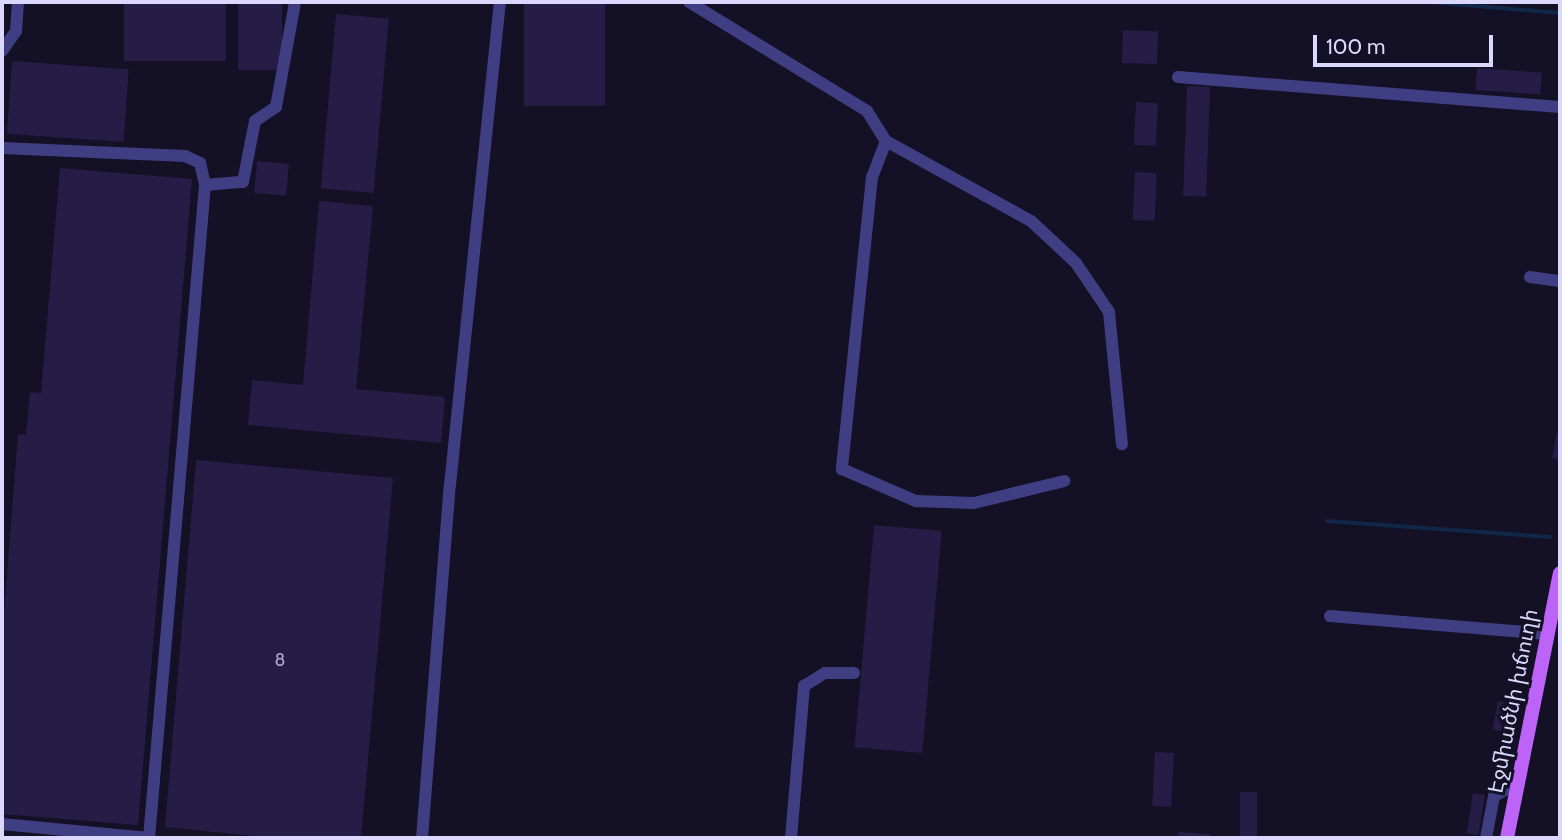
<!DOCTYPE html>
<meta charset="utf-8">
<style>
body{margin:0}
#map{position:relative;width:1562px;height:840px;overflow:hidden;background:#141026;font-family:Cabin,"Noto Sans Armenian",sans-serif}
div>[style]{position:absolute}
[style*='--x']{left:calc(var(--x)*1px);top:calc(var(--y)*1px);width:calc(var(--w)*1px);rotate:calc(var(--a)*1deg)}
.stream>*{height:3.5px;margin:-1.75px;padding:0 1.75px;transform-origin:1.75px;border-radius:1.75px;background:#11274a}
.building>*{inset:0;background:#251d46;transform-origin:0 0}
.minor>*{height:12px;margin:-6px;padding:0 6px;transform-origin:6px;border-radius:6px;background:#3f3e83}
.major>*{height:14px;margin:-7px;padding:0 7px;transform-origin:7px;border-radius:7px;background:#be63f8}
span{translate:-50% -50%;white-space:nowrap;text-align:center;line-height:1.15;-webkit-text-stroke:6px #141026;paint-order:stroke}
.number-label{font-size:18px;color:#aea8cf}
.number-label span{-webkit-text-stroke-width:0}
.street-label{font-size:21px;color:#dbd7fd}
.frame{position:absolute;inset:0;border:4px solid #dbd7fd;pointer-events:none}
.scale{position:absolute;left:1313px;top:35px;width:180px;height:32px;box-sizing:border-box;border:4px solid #dbd7fd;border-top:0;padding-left:9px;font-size:21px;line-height:24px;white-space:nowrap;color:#dbd7fd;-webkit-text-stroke:5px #141026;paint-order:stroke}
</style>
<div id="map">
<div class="stream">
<i style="--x:1429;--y:2;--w:131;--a:4.8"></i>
<i style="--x:1327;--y:521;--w:224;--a:4.1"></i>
</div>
<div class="building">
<i style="left:124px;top:2px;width:102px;height:59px"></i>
<i style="left:238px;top:2px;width:44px;height:68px"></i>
<i style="left:524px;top:2px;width:81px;height:104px"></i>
<i style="left:336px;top:14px;width:53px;height:175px;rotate:5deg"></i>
<i style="left:1123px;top:30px;width:35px;height:33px;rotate:2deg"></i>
<i style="left:12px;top:61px;width:117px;height:73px;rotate:4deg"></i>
<i style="left:1477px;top:68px;width:65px;height:22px;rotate:4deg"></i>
<i style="left:1187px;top:86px;width:23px;height:110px;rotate:2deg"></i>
<i style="left:1136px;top:102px;width:22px;height:43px;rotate:3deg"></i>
<i style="left:257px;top:161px;width:32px;height:32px;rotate:5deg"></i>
<i style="clip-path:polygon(60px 168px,192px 179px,138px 825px,2px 814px,2px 638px,18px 434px,26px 435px,30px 392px,41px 393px)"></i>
<i style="left:1135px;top:172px;width:22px;height:48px;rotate:3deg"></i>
<i style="clip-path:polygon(319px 201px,373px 206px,356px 389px,445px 397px,441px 443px,248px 425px,252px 380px,303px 385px)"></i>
<i style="clip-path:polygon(1559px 424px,1560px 424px,1560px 460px,1552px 458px)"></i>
<i style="clip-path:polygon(196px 460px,393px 478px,361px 838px,272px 838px,165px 827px)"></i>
<i style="left:874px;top:525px;width:68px;height:223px;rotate:5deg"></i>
<i style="left:1498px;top:701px;width:21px;height:29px;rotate:11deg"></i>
<i style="left:1155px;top:752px;width:19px;height:54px;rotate:3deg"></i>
<i style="left:1240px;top:792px;width:17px;height:46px"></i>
<i style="left:1473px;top:793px;width:12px;height:41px;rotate:9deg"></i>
<i style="clip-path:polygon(1178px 832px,1210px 834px,1210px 838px,1177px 838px)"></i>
</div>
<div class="minor">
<i style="--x:689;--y:2;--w:209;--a:31.5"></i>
<i style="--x:867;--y:111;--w:36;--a:58"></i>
<i style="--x:886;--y:141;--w:166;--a:28.9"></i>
<i style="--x:1031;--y:221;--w:62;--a:43"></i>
<i style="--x:1076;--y:263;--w:59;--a:56"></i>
<i style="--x:1109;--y:312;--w:133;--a:84.4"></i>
<i style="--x:2;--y:51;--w:24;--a:-55"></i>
<i style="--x:16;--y:31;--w:29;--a:-86"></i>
<i style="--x:1178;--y:77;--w:383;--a:4.5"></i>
<i style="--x:886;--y:141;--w:39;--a:111"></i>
<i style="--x:872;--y:177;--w:294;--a:95.9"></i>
<i style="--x:842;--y:469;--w:81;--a:23.4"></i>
<i style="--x:916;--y:501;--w:58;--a:2"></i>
<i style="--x:974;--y:503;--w:93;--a:-13.7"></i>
<i style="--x:2;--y:148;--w:183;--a:2.5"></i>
<i style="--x:185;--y:156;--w:17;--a:25"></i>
<i style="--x:200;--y:163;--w:23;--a:77"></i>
<i style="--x:205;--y:185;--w:655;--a:94.9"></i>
<i style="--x:149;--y:838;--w:148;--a:-174.6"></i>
<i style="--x:205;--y:185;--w:38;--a:-5"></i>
<i style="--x:243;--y:182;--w:62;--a:-78.9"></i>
<i style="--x:255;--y:121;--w:25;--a:-34"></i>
<i style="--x:276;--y:107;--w:107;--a:-79.7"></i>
<i style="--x:1530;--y:277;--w:30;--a:8"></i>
<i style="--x:1330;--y:616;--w:219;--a:4.7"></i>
<i style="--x:422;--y:838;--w:354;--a:-85.5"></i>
<i style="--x:450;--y:485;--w:486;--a:-84.1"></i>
<i style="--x:791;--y:838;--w:153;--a:-85.1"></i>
<i style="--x:804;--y:686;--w:25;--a:-32"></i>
<i style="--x:825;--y:673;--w:29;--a:0"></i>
<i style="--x:1486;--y:838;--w:43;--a:-79.2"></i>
<i style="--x:1494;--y:796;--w:27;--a:-28"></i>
</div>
<div class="major">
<i style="--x:1507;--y:838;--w:270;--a:-78.7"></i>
</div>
<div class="number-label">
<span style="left:280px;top:660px">8</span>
</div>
<div class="street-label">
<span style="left:1513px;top:701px;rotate:-79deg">Էջմիածնի խճուղի</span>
</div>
<div class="frame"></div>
<div class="scale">100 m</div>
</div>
